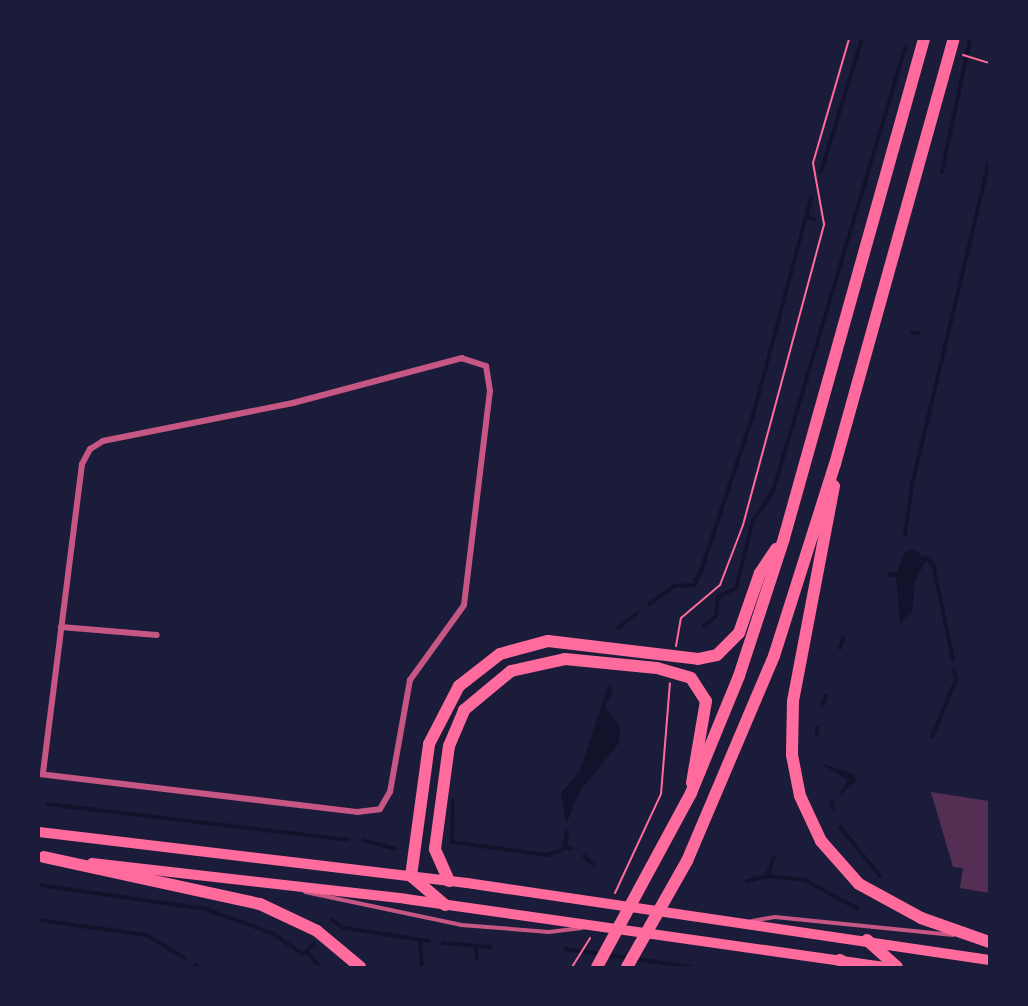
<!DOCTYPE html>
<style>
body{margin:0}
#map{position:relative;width:1028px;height:1006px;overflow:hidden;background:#1b1b3a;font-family:"Archivo Narrow",sans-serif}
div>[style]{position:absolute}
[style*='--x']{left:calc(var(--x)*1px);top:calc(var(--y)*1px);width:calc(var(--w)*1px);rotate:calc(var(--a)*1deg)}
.water>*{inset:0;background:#12122b}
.stream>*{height:4px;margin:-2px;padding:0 2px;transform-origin:2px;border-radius:2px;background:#12122b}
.building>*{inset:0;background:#542f53}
.path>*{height:2px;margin:-1px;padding:0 1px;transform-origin:1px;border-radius:1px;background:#ff6b9d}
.service>*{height:4px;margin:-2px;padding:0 2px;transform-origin:2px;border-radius:2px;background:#c65784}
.minor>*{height:6px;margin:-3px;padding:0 3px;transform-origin:3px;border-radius:3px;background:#c65784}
.primary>*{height:10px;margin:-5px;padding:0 5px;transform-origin:5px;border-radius:5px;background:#ff6b9d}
.trunk>*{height:12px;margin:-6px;padding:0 6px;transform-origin:6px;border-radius:6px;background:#ff6b9d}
span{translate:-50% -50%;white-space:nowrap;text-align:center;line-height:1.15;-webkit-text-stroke:4.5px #1b1b3a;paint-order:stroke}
.frame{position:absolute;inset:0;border:40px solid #1b1b3a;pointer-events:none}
</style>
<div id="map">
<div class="water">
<i style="clip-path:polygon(914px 549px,926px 560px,915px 581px,912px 613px,900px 624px,896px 575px,905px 552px)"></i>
<i style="clip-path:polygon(608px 685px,613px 691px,605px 706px,620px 726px,619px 743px,579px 792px,566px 825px,561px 793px,580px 771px)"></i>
<i style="clip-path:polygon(820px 763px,854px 774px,856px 781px,837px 798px,848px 780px)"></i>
</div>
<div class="stream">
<i style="--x:821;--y:172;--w:139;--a:-72.9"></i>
<i style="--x:942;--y:172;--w:136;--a:-78.1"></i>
<i style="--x:806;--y:217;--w:8;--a:14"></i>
<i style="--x:912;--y:333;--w:7;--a:0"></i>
<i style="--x:905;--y:535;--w:50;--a:-82"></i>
<i style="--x:912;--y:485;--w:331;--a:-76.6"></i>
<i style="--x:925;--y:557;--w:11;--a:41"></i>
<i style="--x:933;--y:564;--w:97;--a:78.1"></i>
<i style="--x:889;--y:575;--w:7;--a:-8"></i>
<i style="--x:649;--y:604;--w:32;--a:-35"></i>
<i style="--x:675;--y:586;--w:19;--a:-3"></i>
<i style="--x:694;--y:585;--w:16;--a:-63"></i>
<i style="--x:701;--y:571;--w:168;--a:-71.6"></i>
<i style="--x:754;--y:412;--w:221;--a:-75.1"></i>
<i style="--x:704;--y:626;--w:16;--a:-40"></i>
<i style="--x:716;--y:616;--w:19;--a:-84"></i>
<i style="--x:718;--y:597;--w:20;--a:-27"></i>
<i style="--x:736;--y:588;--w:69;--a:-75.8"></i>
<i style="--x:753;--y:521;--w:36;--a:-56"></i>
<i style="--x:773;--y:491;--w:462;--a:-73.4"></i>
<i style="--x:618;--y:628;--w:24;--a:-38"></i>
<i style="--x:840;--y:648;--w:10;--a:-73"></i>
<i style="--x:823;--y:705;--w:10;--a:-73"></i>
<i style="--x:817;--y:735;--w:7;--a:-90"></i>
<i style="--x:932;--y:737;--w:62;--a:-67.2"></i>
<i style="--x:956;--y:680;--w:10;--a:-101"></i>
<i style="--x:453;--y:800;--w:42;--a:91.4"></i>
<i style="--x:452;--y:842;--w:96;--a:7.8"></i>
<i style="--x:547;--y:855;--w:20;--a:-20"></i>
<i style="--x:831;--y:801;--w:8;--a:76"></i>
<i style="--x:47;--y:804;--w:303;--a:6.8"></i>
<i style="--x:840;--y:827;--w:63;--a:50.8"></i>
<i style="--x:567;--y:831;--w:14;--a:98"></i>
<i style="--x:565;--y:845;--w:7;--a:34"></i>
<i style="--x:364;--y:840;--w:32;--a:16"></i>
<i style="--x:584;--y:856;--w:13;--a:42"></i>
<i style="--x:767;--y:876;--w:19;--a:-69"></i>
<i style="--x:747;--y:881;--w:21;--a:-14"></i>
<i style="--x:767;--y:876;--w:38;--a:6"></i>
<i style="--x:805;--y:880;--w:60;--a:28.7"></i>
<i style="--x:39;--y:885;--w:169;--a:8.2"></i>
<i style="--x:206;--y:909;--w:72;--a:20.2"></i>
<i style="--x:274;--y:934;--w:35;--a:35"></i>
<i style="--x:303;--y:954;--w:15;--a:-42"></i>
<i style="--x:39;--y:920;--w:108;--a:8"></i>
<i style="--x:146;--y:935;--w:45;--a:30.5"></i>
<i style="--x:332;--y:920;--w:14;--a:34"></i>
<i style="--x:344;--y:928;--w:86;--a:8.7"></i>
<i style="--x:420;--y:940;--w:27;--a:86"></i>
<i style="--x:443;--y:943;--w:47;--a:4.9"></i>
<i style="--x:476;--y:947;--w:11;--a:85"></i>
<i style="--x:566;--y:949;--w:126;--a:8.2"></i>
<i style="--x:307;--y:952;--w:20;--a:49"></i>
<i style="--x:196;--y:965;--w:4;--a:34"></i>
</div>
<div class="building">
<i style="clip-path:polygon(931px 792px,989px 801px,989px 893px,960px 888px,963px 868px,953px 867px)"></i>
</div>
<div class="path">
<i style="--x:963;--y:55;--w:27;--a:17"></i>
<i style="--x:676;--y:646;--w:28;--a:-80"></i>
<i style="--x:681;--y:618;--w:51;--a:-40.2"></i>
<i style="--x:720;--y:585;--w:64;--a:-69"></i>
<i style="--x:743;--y:525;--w:312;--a:-74.9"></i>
<i style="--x:824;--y:224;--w:62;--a:-100.2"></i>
<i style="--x:813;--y:163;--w:129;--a:-73.8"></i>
<i style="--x:615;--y:893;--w:109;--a:-65.1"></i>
<i style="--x:661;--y:794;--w:111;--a:-85.4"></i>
<i style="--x:572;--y:967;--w:34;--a:-58"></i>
</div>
<div class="service">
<i style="--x:305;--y:892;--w:159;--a:11.9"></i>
<i style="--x:461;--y:925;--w:88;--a:4.5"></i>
<i style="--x:549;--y:932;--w:33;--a:-7"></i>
<i style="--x:752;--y:921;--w:23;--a:-10"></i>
<i style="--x:775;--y:917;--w:179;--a:5.8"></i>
</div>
<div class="minor">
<i style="--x:61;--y:627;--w:96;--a:4.8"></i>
<i style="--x:39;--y:774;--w:320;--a:6.8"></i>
<i style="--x:357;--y:812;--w:23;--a:-7"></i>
<i style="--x:380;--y:809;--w:20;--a:-60"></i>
<i style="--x:390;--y:792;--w:114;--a:-79.9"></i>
<i style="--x:410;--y:680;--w:92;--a:-54.2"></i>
<i style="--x:464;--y:605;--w:216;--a:-83.1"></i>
<i style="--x:490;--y:391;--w:25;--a:-99"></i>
<i style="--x:486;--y:366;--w:25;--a:-162"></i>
<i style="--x:462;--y:358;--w:175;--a:165.1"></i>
<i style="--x:293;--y:403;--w:194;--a:168.7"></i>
<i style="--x:103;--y:441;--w:15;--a:148"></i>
<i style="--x:90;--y:449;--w:17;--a:118"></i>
<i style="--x:82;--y:464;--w:312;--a:97.2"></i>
</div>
<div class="primary">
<i style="--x:39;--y:832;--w:431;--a:6.8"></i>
<i style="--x:467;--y:883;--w:528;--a:8.39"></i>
<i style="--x:92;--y:863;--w:316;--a:6.5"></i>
<i style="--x:406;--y:899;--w:481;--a:8.1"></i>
</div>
<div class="trunk">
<i style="--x:834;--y:486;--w:219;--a:100.8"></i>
<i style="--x:793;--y:701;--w:54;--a:91.1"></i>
<i style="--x:792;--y:755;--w:42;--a:79"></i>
<i style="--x:800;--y:796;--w:50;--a:65"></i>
<i style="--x:821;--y:841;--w:57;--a:48.5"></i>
<i style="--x:859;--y:884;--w:71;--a:28.7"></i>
<i style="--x:921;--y:918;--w:72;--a:19.4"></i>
<i style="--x:44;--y:857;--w:221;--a:12.3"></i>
<i style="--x:260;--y:904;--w:63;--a:25.3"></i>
<i style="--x:317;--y:931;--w:56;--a:39.9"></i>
<i style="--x:449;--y:881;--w:35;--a:-114"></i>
<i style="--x:435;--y:849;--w:104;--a:-82.3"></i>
<i style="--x:449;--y:746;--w:39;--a:-67"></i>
<i style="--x:464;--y:710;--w:61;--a:-39.7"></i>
<i style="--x:511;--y:671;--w:55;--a:-12.5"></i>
<i style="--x:565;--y:659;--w:92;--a:5.6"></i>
<i style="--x:657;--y:668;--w:35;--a:16"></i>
<i style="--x:691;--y:678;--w:27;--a:57"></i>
<i style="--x:706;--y:701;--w:83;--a:99.7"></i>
<i style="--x:445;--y:905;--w:45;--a:-139.5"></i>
<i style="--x:411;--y:876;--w:133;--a:-82.2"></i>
<i style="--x:429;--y:744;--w:65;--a:-62.7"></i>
<i style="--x:459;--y:686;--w:52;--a:-38"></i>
<i style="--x:500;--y:654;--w:50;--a:-15.2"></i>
<i style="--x:548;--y:641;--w:151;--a:6.8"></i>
<i style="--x:698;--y:659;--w:19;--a:-12"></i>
<i style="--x:717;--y:655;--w:31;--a:-45"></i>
<i style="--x:739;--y:633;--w:64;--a:-70.7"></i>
<i style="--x:760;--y:573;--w:29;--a:-56"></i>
<i style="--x:867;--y:940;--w:40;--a:42"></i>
<i style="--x:840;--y:960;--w:12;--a:35"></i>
<i style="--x:597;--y:967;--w:198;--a:-61.6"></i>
<i style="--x:691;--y:793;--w:126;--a:-67.7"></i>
<i style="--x:739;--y:676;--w:145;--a:-71.9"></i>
<i style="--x:784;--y:538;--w:518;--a:-74.33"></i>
<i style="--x:627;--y:967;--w:122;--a:-60.5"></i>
<i style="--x:687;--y:861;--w:223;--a:-67"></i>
<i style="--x:774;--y:656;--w:201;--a:-72.4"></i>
<i style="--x:835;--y:464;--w:441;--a:-74.4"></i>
</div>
<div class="frame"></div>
</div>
